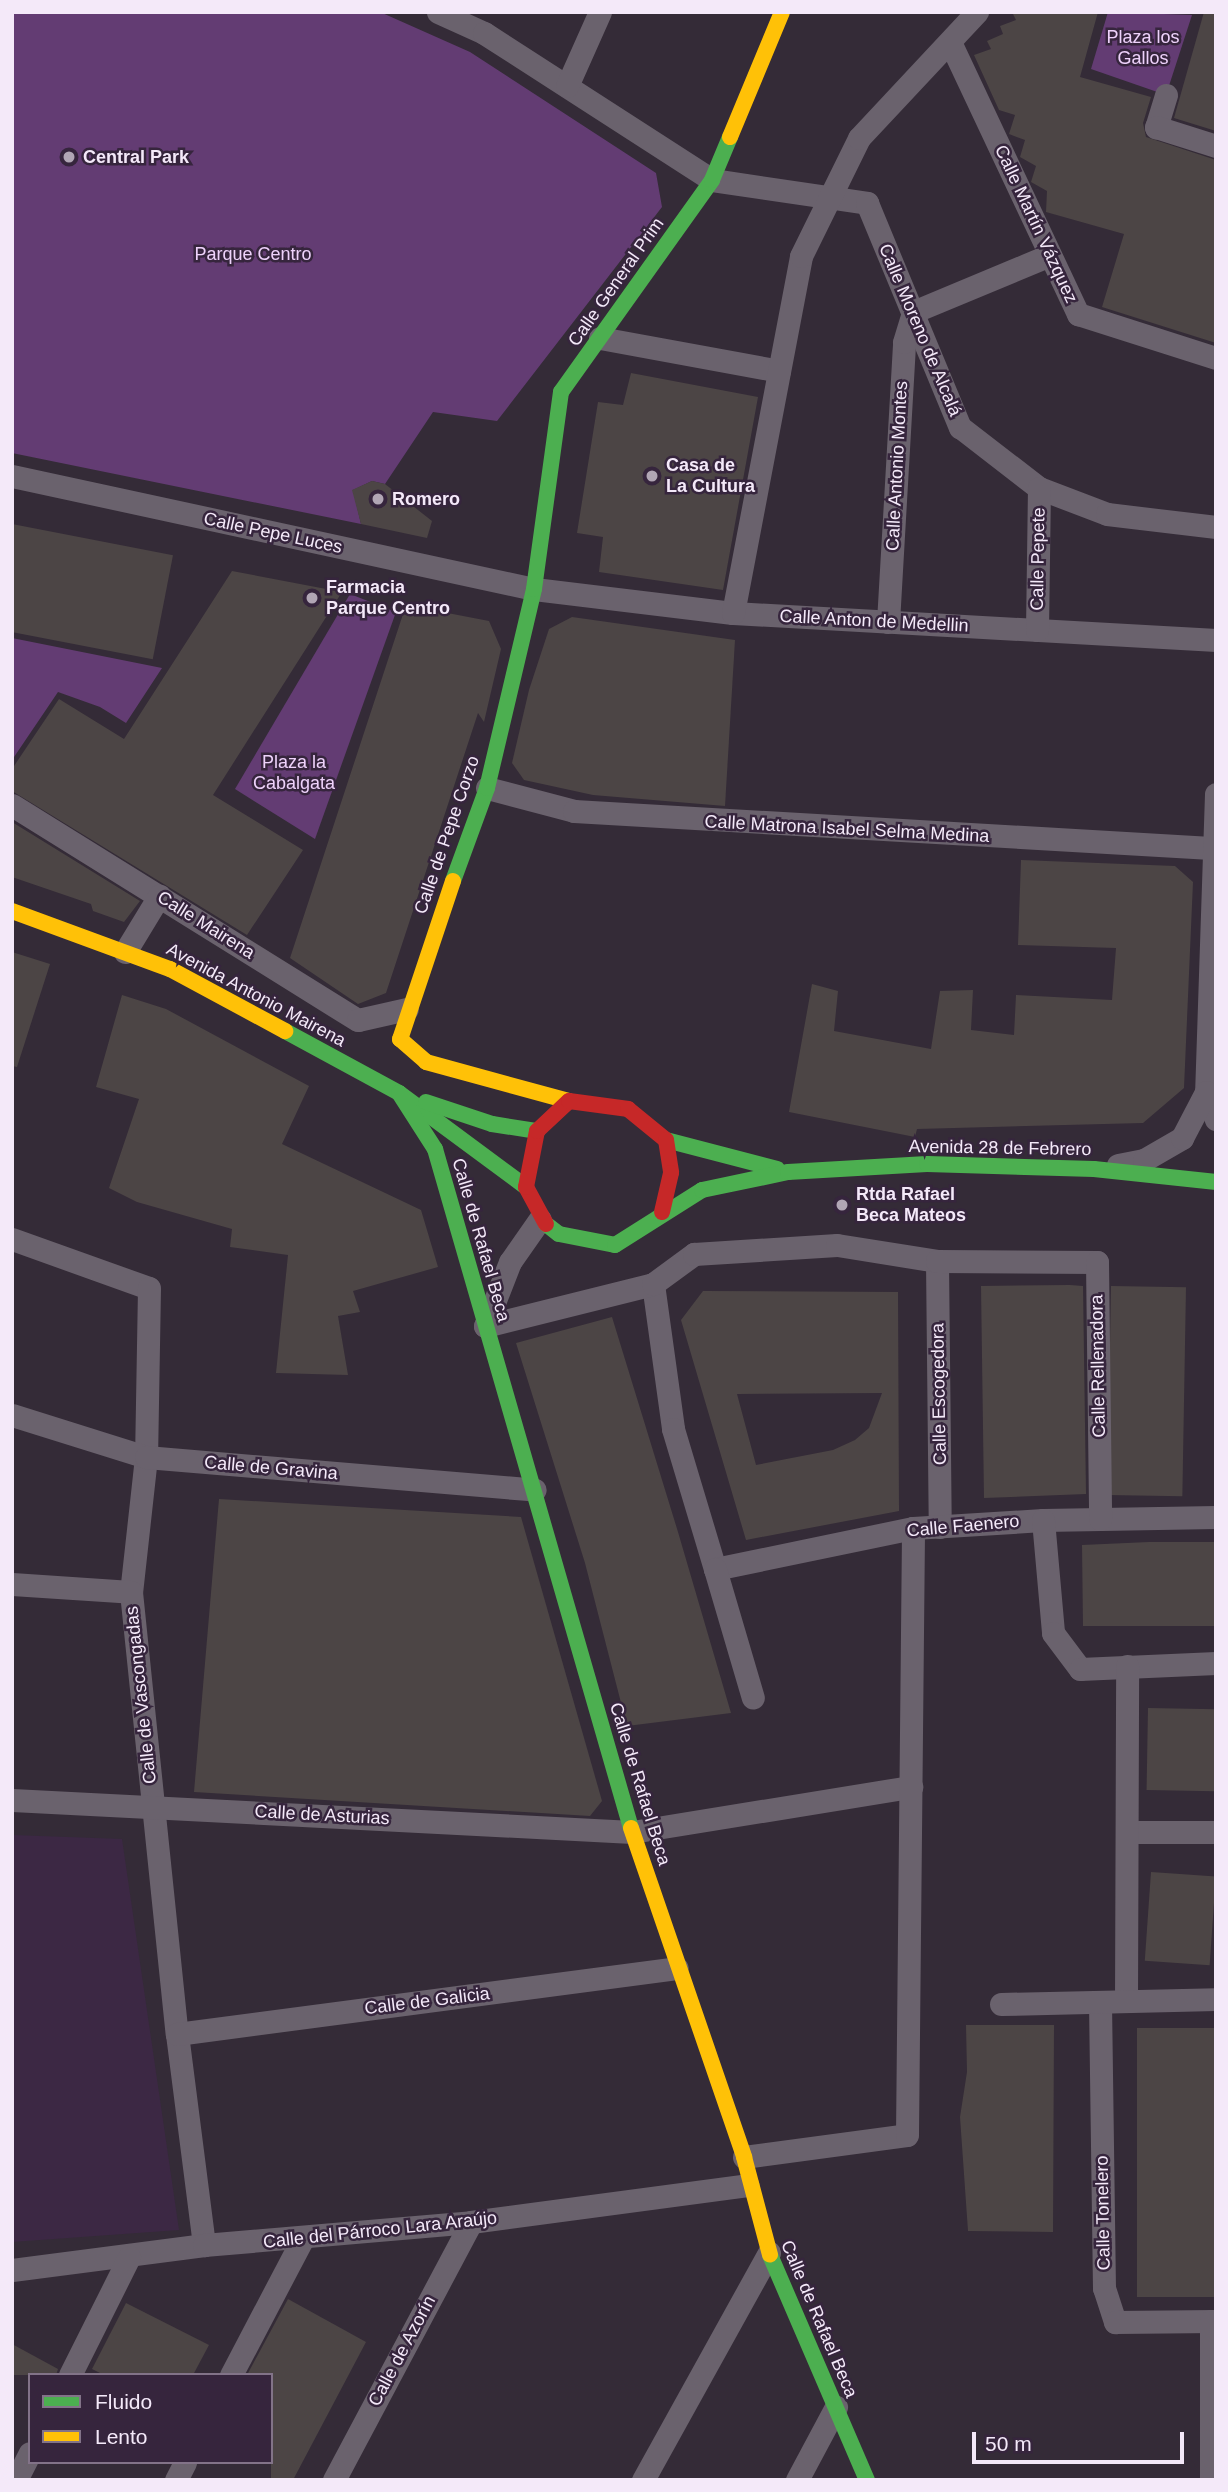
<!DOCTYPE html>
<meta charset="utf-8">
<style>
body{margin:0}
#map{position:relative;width:1228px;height:2492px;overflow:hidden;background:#342b37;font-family:Helvetica,sans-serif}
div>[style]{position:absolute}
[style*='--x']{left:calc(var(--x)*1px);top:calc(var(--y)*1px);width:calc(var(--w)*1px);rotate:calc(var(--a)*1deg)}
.built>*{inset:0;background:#3c2844}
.green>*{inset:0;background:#633c73}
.building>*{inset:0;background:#4c4545;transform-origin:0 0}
.street>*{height:23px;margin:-11.5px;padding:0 11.5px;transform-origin:11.5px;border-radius:11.5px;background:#6a626d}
.fast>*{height:16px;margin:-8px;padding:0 8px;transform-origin:8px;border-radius:8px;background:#4caf50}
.slow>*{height:16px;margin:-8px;padding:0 8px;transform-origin:8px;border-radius:8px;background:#ffc107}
.jam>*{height:16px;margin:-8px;padding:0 8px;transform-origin:8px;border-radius:8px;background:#c62828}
.dots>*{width:19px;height:19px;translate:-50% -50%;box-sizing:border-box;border:4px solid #36253d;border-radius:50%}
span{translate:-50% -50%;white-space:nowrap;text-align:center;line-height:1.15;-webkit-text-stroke:5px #36253d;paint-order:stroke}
.park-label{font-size:18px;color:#eed2fb}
.poi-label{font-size:18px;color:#f4e9f9;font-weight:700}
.left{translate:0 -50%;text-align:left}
.street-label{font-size:18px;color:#f4e9f9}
.frame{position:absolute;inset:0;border:14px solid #f4e9f9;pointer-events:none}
.legend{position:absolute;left:28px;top:2373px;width:245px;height:91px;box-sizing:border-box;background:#36253d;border:2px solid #827388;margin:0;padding:9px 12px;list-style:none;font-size:21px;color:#f4e9f9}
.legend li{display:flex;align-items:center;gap:14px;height:35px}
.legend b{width:35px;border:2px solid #827388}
.scale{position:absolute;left:972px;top:2432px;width:212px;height:32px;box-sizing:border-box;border:4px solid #f4e9f9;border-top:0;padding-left:9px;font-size:21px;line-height:24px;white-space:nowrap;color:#f4e9f9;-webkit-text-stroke:5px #36253d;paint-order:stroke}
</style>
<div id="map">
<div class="built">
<i style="clip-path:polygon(12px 1835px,122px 1839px,179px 2230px,12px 2242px)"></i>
</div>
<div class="green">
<i style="clip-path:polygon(12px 12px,380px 12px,470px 52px,656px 173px,662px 207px,497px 421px,433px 412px,385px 484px,372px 481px,353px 490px,361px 524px,12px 453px)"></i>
<i style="clip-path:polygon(1108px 12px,1192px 15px,1166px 95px,1091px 69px)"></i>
<i style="clip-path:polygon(350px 594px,396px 612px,315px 839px,235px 789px)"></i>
<i style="clip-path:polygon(12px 638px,162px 668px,126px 723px,100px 707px,58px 692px,12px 760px)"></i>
</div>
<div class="building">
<i style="clip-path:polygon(1012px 12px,1098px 12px,1080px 77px,1151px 97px,1143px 123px,1146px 137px,1216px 160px,1216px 343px,1102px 307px,1124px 234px,1046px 212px,1047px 191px,1031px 182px,1036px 166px,1020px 157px,1025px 140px,1009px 134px,1015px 115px,999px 110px,974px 55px,991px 49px,987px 41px,1003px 34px,1000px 26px,1016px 20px)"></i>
<i style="clip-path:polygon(1204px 12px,1216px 12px,1216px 131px,1174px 118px)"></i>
<i style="clip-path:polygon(631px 373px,758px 397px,723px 590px,599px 572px,603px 537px,577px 533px,598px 402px,623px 405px)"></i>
<i style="clip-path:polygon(372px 481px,385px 484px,432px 521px,427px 538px,361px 524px,352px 490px)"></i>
<i style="left:12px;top:524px;width:164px;height:106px;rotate:11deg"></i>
<i style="clip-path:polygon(232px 571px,342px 592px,213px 795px,303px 850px,247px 935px,12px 791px,12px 769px,59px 699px,124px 739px)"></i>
<i style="clip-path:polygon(406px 605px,489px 621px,501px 649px,484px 722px,478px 713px,386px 993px,358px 1004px,290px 958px)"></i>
<i style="clip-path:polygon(572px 617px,735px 640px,725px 806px,593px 795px,524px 780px,512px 763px,529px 690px,549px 629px)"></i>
<i style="clip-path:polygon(12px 822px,140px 901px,124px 922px,93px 911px,91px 904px,12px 877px)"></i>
<i style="clip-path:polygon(1021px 860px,1175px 866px,1193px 882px,1184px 1088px,1143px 1123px,917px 1129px,915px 1137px,789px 1112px,812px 984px,838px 991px,834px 1031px,931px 1049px,940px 991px,973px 990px,971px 1030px,1014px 1035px,1016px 995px,1112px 1000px,1116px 948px,1018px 945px)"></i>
<i style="clip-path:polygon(12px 952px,50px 964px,17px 1067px,12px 1066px)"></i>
<i style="clip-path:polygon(122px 995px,166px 1009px,309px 1086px,282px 1144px,421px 1210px,438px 1267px,353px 1291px,360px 1312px,338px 1316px,348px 1375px,276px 1373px,288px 1255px,230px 1247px,232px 1229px,137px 1202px,109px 1188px,139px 1099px,96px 1087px)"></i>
<i style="clip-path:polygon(1070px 1285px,1083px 1286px,1086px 1494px,984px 1498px,981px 1286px)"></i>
<i style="left:1111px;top:1286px;width:75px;height:209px;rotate:1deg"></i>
<i style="clip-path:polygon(evenodd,703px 1291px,898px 1292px,899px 1511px,746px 1540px,681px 1320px,703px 1291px,882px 1393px,869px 1428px,855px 1440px,833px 1450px,756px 1465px,737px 1394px,882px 1393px)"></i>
<i style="clip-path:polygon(612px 1317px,678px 1532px,731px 1713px,627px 1726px,585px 1563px,516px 1343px)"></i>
<i style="clip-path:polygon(219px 1499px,521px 1517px,602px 1801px,590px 1816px,194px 1792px)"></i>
<i style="clip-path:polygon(1149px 1542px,1216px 1542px,1216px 1626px,1083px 1626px,1082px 1545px)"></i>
<i style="left:1148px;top:1708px;width:68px;height:82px;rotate:1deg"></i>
<i style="left:1151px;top:1872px;width:65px;height:89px;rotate:4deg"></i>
<i style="clip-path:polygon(966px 2025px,1054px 2025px,1053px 2232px,968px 2231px,960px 2117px,967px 2072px)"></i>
<i style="left:1137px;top:2028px;width:79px;height:269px"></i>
<i style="clip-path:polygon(288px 2299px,366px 2342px,293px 2480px,271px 2480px,271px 2375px,247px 2375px)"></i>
<i style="clip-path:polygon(126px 2303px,209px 2345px,193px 2375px,104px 2375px,92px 2369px)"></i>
<i style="clip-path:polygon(12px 2344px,58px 2369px,56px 2375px,12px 2375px)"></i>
</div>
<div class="street">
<i style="--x:438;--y:12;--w:51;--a:24.5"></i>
<i style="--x:484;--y:33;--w:271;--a:32.8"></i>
<i style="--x:712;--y:180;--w:157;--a:8.4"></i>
<i style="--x:867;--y:203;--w:243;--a:67.5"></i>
<i style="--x:960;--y:427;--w:100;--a:37.7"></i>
<i style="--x:1039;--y:488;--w:73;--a:20.9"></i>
<i style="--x:1107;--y:514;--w:110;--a:6.8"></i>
<i style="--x:950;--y:42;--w:301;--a:64.8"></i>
<i style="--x:1078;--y:314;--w:145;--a:17.7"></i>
<i style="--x:567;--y:86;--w:81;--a:-66"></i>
<i style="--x:1166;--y:95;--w:34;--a:107"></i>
<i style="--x:1156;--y:127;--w:63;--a:17.6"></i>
<i style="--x:600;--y:338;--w:182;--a:10.4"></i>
<i style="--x:12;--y:476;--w:534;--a:12.21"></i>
<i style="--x:534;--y:589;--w:200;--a:6.9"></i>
<i style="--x:733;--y:613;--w:484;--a:3.2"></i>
<i style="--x:733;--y:613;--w:363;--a:-79.2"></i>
<i style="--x:801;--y:256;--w:131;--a:-63.8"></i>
<i style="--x:859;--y:138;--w:173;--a:-46.9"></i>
<i style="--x:888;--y:622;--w:280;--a:-86.7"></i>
<i style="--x:904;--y:342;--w:31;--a:-73"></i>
<i style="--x:913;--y:312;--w:148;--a:-22.6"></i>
<i style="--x:1037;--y:630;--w:142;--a:-89.2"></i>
<i style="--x:487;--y:788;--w:90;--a:14.8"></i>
<i style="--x:574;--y:811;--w:638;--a:3.32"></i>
<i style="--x:1216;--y:794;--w:298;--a:91.9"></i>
<i style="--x:1206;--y:1092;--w:29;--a:70"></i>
<i style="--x:12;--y:805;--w:407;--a:31.9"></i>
<i style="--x:358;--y:1020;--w:50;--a:-12.7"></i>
<i style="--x:125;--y:952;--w:66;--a:-58.7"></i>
<i style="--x:1118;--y:1165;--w:26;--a:-11"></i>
<i style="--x:1144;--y:1160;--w:44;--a:-30.1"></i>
<i style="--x:1182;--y:1138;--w:52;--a:-62.4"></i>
<i style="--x:12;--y:1239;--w:145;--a:19.7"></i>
<i style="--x:149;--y:1288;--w:169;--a:91"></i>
<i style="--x:146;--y:1457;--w:136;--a:96.3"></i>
<i style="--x:131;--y:1592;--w:444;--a:84.1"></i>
<i style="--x:177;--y:2034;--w:213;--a:82.7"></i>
<i style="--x:937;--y:1261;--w:266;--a:89.4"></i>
<i style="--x:653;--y:1284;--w:146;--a:82.1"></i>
<i style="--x:673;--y:1429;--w:146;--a:73.3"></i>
<i style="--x:715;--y:1569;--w:202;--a:-11.7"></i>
<i style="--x:913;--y:1528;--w:130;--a:-3.5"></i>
<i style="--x:1043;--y:1520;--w:173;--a:-1"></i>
<i style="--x:485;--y:1326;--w:173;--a:-14"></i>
<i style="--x:653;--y:1284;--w:51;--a:-36.2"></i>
<i style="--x:694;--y:1254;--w:143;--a:-3.6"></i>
<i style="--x:837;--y:1245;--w:101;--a:9.1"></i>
<i style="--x:937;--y:1261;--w:160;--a:0.4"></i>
<i style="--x:1097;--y:1262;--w:257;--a:89.3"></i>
<i style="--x:485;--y:1326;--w:69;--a:-68.7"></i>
<i style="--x:510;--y:1262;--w:52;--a:-55.1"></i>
<i style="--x:12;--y:1415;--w:140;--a:17.4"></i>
<i style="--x:146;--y:1457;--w:390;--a:4.8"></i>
<i style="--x:1043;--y:1520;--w:113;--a:84.9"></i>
<i style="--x:1053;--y:1633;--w:45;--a:53.1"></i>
<i style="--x:1080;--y:1669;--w:136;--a:-2.5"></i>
<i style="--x:715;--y:1569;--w:134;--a:73.6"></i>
<i style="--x:12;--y:1584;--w:119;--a:3.8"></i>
<i style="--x:12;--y:1800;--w:621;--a:2.95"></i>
<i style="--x:632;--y:1832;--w:283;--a:-9.2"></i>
<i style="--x:1127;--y:1832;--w:89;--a:0"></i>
<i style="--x:1126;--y:2001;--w:335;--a:-89.8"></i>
<i style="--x:1100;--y:2002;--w:286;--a:89.2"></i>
<i style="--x:1104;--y:2288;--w:36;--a:72"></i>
<i style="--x:1115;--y:2322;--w:101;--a:-0.6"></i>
<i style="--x:1001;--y:2004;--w:215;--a:-1.3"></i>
<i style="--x:177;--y:2034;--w:504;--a:-7.52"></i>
<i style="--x:744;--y:2157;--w:164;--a:-7.7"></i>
<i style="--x:907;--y:2135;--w:607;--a:-89.43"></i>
<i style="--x:12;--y:2270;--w:194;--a:-7.4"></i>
<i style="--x:204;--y:2245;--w:268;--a:-4.9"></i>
<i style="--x:471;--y:2222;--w:279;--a:-7.6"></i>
<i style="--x:70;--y:2375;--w:132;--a:-63.4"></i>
<i style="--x:231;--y:2375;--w:153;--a:-62.3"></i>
<i style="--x:16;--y:2480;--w:30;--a:-63"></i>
<i style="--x:176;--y:2480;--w:20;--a:-63"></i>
<i style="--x:334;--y:2480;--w:292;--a:-62"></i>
<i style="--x:643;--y:2480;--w:260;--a:-61"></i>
<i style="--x:797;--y:2480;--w:83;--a:-61.9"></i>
<i style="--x:1211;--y:2480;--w:159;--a:-90"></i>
</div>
<div class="fast">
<i style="--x:453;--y:881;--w:99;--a:-69.9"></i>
<i style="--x:487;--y:788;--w:204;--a:-76.7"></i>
<i style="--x:534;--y:589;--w:199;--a:-82.2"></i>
<i style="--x:561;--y:392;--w:260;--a:-54.5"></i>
<i style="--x:712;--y:180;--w:47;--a:-67.3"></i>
<i style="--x:285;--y:1031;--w:130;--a:28.5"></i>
<i style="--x:399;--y:1093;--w:158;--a:36.5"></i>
<i style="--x:399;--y:1093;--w:67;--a:57.3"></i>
<i style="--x:435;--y:1149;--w:707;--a:73.9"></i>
<i style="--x:426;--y:1102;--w:70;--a:18.4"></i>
<i style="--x:492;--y:1124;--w:46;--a:8.8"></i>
<i style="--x:666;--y:1140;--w:115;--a:14.6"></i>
<i style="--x:546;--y:1224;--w:16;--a:38"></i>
<i style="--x:559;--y:1234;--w:57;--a:11.1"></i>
<i style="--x:615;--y:1245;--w:103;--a:-32.3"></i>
<i style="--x:702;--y:1190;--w:88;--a:-11.8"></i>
<i style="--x:788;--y:1172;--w:139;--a:-3.3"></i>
<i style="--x:927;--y:1164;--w:167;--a:1.7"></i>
<i style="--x:1094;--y:1169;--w:123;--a:6.1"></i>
<i style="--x:770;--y:2255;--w:245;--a:66.7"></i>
</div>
<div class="slow">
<i style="--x:730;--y:137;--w:135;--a:-67.4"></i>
<i style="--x:453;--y:881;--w:167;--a:108.5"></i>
<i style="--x:400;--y:1039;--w:35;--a:41"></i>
<i style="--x:426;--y:1062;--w:148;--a:15.3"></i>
<i style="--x:12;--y:911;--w:168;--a:20.2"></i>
<i style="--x:170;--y:969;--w:131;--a:28.3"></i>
<i style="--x:631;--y:1828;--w:348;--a:71"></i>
<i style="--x:744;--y:2157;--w:101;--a:75.1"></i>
</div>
<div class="jam">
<i style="--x:546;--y:1224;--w:42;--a:-118.4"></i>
<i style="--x:526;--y:1187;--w:57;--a:-78.9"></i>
<i style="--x:537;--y:1131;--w:44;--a:-43.2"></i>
<i style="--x:569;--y:1101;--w:60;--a:7.7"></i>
<i style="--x:628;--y:1109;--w:49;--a:39.2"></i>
<i style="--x:666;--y:1140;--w:33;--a:81"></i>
<i style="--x:671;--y:1173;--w:40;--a:103"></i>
</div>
<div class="dots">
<i style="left:69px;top:157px;background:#b1a6b5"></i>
<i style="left:652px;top:476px;background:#b1a6b5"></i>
<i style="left:378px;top:499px;background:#b1a6b5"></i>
<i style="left:312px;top:598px;background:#b1a6b5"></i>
<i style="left:842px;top:1205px;background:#b1a6b5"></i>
</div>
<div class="park-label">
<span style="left:1143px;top:48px">Plaza los<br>Gallos</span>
<span style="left:253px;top:254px">Parque Centro</span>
<span style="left:294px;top:773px">Plaza la<br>Cabalgata</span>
</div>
<div class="poi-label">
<span class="left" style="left:83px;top:157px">Central Park</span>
<span class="left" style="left:666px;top:476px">Casa de<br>La Cultura</span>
<span class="left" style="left:392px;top:499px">Romero</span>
<span class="left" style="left:326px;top:598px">Farmacia<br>Parque Centro</span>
<span class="left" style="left:856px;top:1205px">Rtda Rafael<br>Beca Mateos</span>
</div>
<div class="street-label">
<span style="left:1036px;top:224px;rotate:65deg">Calle Martín Vázquez</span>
<span style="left:616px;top:282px;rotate:-55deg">Calle General Prim</span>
<span style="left:920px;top:330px;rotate:67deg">Calle Moreno de Alcalá</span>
<span style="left:897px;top:466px;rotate:-87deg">Calle Antonio Montes</span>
<span style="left:273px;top:533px;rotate:12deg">Calle Pepe Luces</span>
<span style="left:1038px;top:559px;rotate:-89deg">Calle Pepete</span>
<span style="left:874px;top:621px;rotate:3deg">Calle Anton de Medellin</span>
<span style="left:847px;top:829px;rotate:3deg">Calle Matrona Isabel Selma Medina</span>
<span style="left:447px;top:835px;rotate:-71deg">Calle de Pepe Corzo</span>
<span style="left:206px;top:925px;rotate:32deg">Calle Mairena</span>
<span style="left:256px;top:995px;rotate:28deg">Avenida Antonio Mairena</span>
<span style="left:1000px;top:1148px;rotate:1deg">Avenida 28 de Febrero</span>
<span style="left:481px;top:1240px;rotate:74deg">Calle de Rafael Beca</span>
<span style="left:1098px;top:1366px;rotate:-91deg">Calle Rellenadora</span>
<span style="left:939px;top:1394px;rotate:-91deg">Calle Escogedora</span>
<span style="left:271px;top:1468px;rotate:5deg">Calle de Gravina</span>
<span style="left:963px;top:1526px;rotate:-5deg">Calle Faenero</span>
<span style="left:141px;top:1695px;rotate:-96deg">Calle de Vascongadas</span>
<span style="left:640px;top:1784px;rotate:73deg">Calle de Rafael Beca</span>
<span style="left:322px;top:1815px;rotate:3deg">Calle de Asturias</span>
<span style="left:427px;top:2001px;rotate:-7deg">Calle de Galicia</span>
<span style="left:1103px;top:2213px;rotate:-91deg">Calle Tonelero</span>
<span style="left:380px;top:2230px;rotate:-6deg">Calle del Párroco Lara Araújo</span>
<span style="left:819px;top:2319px;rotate:67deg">Calle de Rafael Beca</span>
<span style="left:402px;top:2351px;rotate:-62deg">Calle de Azorín</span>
</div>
<div class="frame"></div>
<ul class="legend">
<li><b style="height:9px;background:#4caf50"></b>Fluido</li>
<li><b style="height:9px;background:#ffc107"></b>Lento</li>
</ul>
<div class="scale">50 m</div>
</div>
